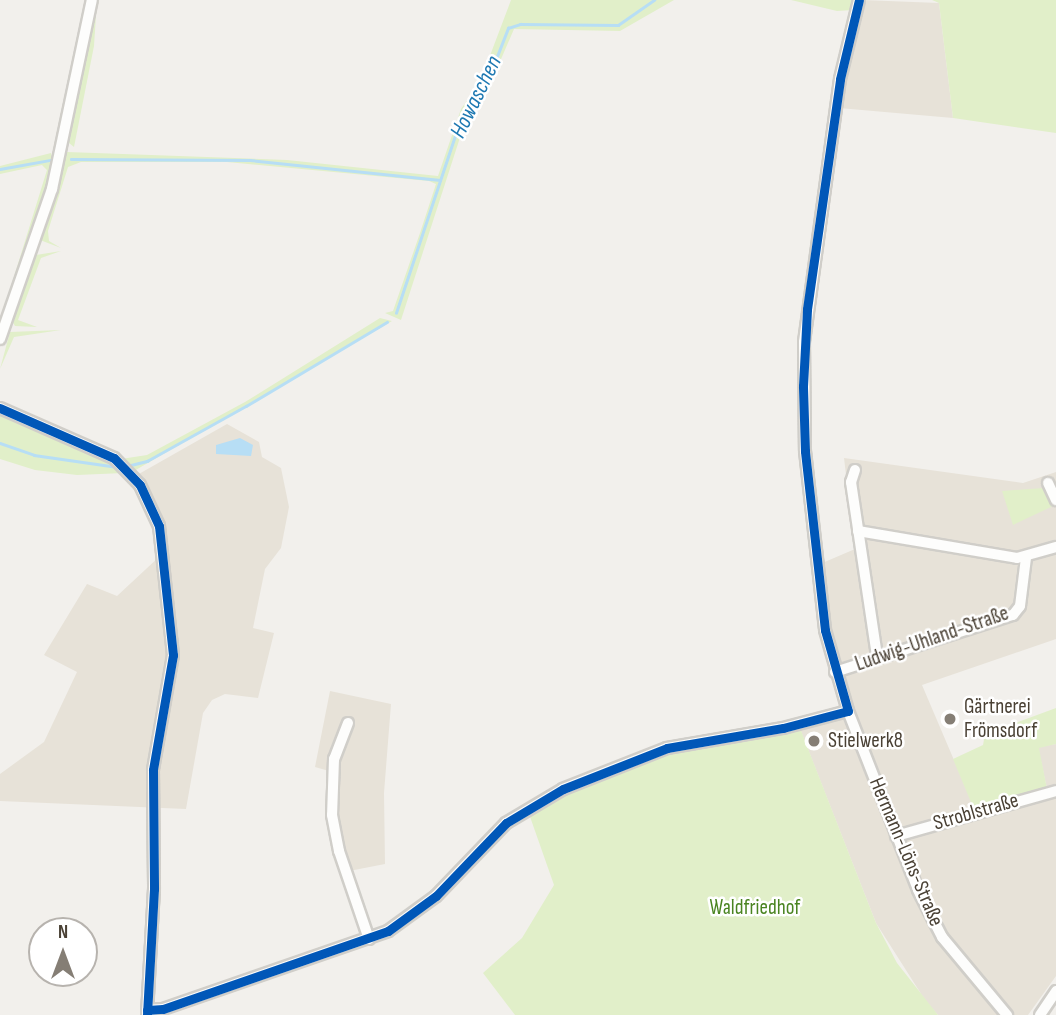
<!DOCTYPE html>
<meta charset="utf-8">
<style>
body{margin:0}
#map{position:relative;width:1056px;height:1015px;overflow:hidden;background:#f2f0ec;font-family:"Sofia Sans Condensed",sans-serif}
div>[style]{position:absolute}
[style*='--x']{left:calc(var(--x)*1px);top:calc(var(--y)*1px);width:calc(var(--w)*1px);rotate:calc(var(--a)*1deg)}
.residential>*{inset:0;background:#e7e2d8}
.green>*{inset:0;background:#e1efc9}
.water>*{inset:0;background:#b7def5}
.stream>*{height:2.5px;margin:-1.25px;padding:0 1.25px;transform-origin:1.25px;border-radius:1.25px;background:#b7def5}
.roads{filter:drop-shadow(2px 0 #d0cec9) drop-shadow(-2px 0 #d0cec9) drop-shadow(0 2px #d0cec9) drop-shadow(0 -2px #d0cec9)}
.minor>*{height:10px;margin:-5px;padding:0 5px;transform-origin:5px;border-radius:5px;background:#fdfdfc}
.cycleway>*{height:9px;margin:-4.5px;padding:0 4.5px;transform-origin:4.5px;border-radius:4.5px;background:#0057b8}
.dots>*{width:19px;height:19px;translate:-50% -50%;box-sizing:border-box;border:4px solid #fff;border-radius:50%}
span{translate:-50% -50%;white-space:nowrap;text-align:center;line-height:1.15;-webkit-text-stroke:5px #fff;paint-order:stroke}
.street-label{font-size:21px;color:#4a4135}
.poi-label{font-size:21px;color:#4a4135}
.left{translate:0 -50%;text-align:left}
.park-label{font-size:21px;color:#4a8421}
.water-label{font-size:23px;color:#1f79b2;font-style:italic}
.north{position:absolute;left:28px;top:917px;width:70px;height:70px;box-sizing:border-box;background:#fff;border:2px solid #b7b3ae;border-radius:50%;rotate:0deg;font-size:19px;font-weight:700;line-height:28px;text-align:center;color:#4a4135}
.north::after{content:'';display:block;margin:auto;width:24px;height:32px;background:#857e75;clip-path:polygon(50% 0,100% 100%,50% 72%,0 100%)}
</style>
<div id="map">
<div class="residential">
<i style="clip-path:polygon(862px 0,939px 3px,953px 118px,839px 108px)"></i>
<i style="clip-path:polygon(227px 424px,259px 442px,262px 457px,281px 468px,289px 507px,281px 548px,265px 569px,253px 628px,274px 633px,258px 698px,225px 694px,212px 700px,203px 713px,186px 809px,0 801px,0 774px,44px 742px,77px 672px,44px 655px,87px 584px,117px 596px,160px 556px,146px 502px,130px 479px)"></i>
<i style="clip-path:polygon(844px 458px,1023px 483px,1056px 472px,1056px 639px,922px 685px,974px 807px,1047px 789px,1038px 747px,1056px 744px,1056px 976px,1028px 1015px,938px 1015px,925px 1000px,876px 923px,797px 721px,834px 711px,842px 701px,819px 618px,820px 564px,855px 549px)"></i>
<i style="clip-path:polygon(330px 691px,391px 704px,384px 793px,385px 864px,344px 872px,329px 771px,315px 767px)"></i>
</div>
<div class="green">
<i style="clip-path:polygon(97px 0,94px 46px,74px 147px,69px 143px)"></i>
<i style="clip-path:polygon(511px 0,674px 0,620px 31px,514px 29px,489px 87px,466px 119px,401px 320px,385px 313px,393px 311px,420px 233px,436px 184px,429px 181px,227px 162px,81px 162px,68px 167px,48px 231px,49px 241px,61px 248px,40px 240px,67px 152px,287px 160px,438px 176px,461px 109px,480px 82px)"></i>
<i style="clip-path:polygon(791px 0,856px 0,853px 10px,837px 11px)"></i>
<i style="clip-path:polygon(932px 0,1056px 0,1056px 133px,953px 118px,939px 3px)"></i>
<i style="clip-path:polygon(51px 153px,54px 163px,0 322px,47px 170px,42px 165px,0 174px,0 166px)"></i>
<i style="clip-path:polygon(61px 251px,41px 258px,18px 320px,37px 327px,15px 326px,12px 321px,36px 255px)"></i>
<i style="clip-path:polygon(380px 318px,392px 321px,134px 471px,121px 459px,147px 455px,245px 402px)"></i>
<i style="clip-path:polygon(61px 330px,14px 337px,0 369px,10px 332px)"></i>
<i style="clip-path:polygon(0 413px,111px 460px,124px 473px,77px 475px,35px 470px,0 459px)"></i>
<i style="clip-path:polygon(1044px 488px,1053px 506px,1013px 525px,1002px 491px)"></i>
<i style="clip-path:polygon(1056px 708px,1056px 744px,1039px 748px,1047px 789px,973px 807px,953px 759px,983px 745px,985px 734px)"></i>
<i style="clip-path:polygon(800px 728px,876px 923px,897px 963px,938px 1015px,515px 1015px,483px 973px,522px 938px,554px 885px,528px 811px,658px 753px)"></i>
</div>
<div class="water">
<i style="clip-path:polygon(240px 438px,253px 445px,251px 456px,216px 454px,216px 445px)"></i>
</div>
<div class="stream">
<i style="--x:71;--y:159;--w:179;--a:0.3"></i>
<i style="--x:250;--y:160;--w:191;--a:6"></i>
<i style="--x:0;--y:169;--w:51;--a:-10.2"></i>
<i style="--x:396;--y:313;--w:212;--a:-71.6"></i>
<i style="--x:463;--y:112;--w:38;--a:-51"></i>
<i style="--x:487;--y:82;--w:58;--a:-68.7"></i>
<i style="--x:508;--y:28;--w:13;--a:-18"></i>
<i style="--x:520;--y:24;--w:98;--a:0.6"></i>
<i style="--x:618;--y:25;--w:44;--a:-34.8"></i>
<i style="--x:0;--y:443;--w:36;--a:19"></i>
<i style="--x:34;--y:455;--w:84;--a:8.2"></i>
<i style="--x:127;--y:466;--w:21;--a:-14"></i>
<i style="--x:147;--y:461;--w:113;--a:-29.1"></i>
<i style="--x:246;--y:406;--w:164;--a:-30.8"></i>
</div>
<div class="roads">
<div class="minor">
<i style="--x:859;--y:0;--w:81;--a:103.5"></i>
<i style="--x:840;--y:79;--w:265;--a:97.8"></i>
<i style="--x:804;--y:342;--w:109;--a:89.5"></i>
<i style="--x:805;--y:451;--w:180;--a:83.6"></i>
<i style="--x:825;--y:630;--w:84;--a:74.1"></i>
<i style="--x:848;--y:711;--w:192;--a:68.6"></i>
<i style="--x:918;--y:890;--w:53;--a:62.9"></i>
<i style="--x:942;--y:937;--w:102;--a:50.2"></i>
<i style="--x:0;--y:339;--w:159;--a:-70.9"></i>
<i style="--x:52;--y:189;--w:193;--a:-78.1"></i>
<i style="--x:0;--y:408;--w:124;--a:23.7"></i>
<i style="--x:114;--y:458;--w:37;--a:46"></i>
<i style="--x:140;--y:485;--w:45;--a:65.1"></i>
<i style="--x:159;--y:526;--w:130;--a:83.8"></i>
<i style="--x:173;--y:655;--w:117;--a:99.9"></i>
<i style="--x:153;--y:770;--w:119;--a:89.5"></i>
<i style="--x:154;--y:889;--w:125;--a:93.2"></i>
<i style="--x:855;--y:470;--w:13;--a:108"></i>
<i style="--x:851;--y:482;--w:177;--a:81.5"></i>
<i style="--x:1048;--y:483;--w:19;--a:65"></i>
<i style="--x:858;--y:531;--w:161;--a:9.6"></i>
<i style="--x:1017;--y:558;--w:41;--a:-15.8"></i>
<i style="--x:835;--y:672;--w:187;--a:-17.8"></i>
<i style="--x:1013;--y:615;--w:11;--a:-52"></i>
<i style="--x:1020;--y:606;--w:48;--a:-82.9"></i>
<i style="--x:348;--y:723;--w:39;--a:111"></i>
<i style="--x:334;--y:759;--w:56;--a:92"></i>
<i style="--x:332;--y:815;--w:37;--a:79"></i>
<i style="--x:339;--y:851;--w:93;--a:71.2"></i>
<i style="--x:896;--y:836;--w:166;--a:-15.7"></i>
<i style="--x:147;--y:1010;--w:16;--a:-4"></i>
<i style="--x:163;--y:1009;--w:238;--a:-19.1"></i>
<i style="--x:388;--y:931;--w:59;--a:-36.1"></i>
<i style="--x:436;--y:896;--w:101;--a:-46.2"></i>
<i style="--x:506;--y:823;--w:66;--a:-30.8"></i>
<i style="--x:563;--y:789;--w:112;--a:-21.5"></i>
<i style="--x:667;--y:748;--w:118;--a:-9.8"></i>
<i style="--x:783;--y:728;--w:67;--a:-14.7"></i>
<i style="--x:1040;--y:1015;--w:29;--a:-56"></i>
</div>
</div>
<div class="cycleway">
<i style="--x:0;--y:408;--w:124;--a:23.7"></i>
<i style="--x:114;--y:458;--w:37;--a:46"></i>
<i style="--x:140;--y:485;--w:45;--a:65.1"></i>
<i style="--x:159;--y:526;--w:130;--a:83.8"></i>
<i style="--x:173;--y:655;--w:117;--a:99.9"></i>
<i style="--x:153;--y:770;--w:119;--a:89.5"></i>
<i style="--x:154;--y:889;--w:126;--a:93.2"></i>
<i style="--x:147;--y:1010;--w:16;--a:-4"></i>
<i style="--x:163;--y:1009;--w:238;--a:-19.1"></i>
<i style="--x:388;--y:931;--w:59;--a:-36.1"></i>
<i style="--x:436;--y:896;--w:101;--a:-46.2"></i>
<i style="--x:506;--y:823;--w:66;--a:-30.8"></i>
<i style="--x:563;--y:789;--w:112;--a:-21.5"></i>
<i style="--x:667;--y:748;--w:118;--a:-9.8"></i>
<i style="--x:783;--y:728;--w:67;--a:-14.7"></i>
<i style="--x:848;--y:711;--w:84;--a:-105.9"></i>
<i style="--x:825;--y:630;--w:180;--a:-96.4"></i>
<i style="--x:805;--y:451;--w:65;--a:-91.8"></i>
<i style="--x:803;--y:386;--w:77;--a:-87"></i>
<i style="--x:807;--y:309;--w:232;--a:-81.8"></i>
<i style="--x:840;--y:79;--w:81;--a:-76.5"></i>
</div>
<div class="dots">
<i style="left:950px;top:719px;background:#857e75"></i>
<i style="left:814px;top:741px;background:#857e75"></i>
</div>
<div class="street-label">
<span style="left:932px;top:639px;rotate:-19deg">Ludwig-Uhland-Straße</span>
<span style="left:976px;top:812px;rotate:-16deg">Stroblstraße</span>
<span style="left:906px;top:852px;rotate:67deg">Hermann-Löns-Straße</span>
</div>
<div class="poi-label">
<span class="left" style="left:964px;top:719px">Gärtnerei<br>Frömsdorf</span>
<span class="left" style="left:828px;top:741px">Stielwerk8</span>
</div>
<div class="park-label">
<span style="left:755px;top:908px">Waldfriedhof</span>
</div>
<div class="water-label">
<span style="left:476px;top:97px;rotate:-64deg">Howaschen</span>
</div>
<div class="north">N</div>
</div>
